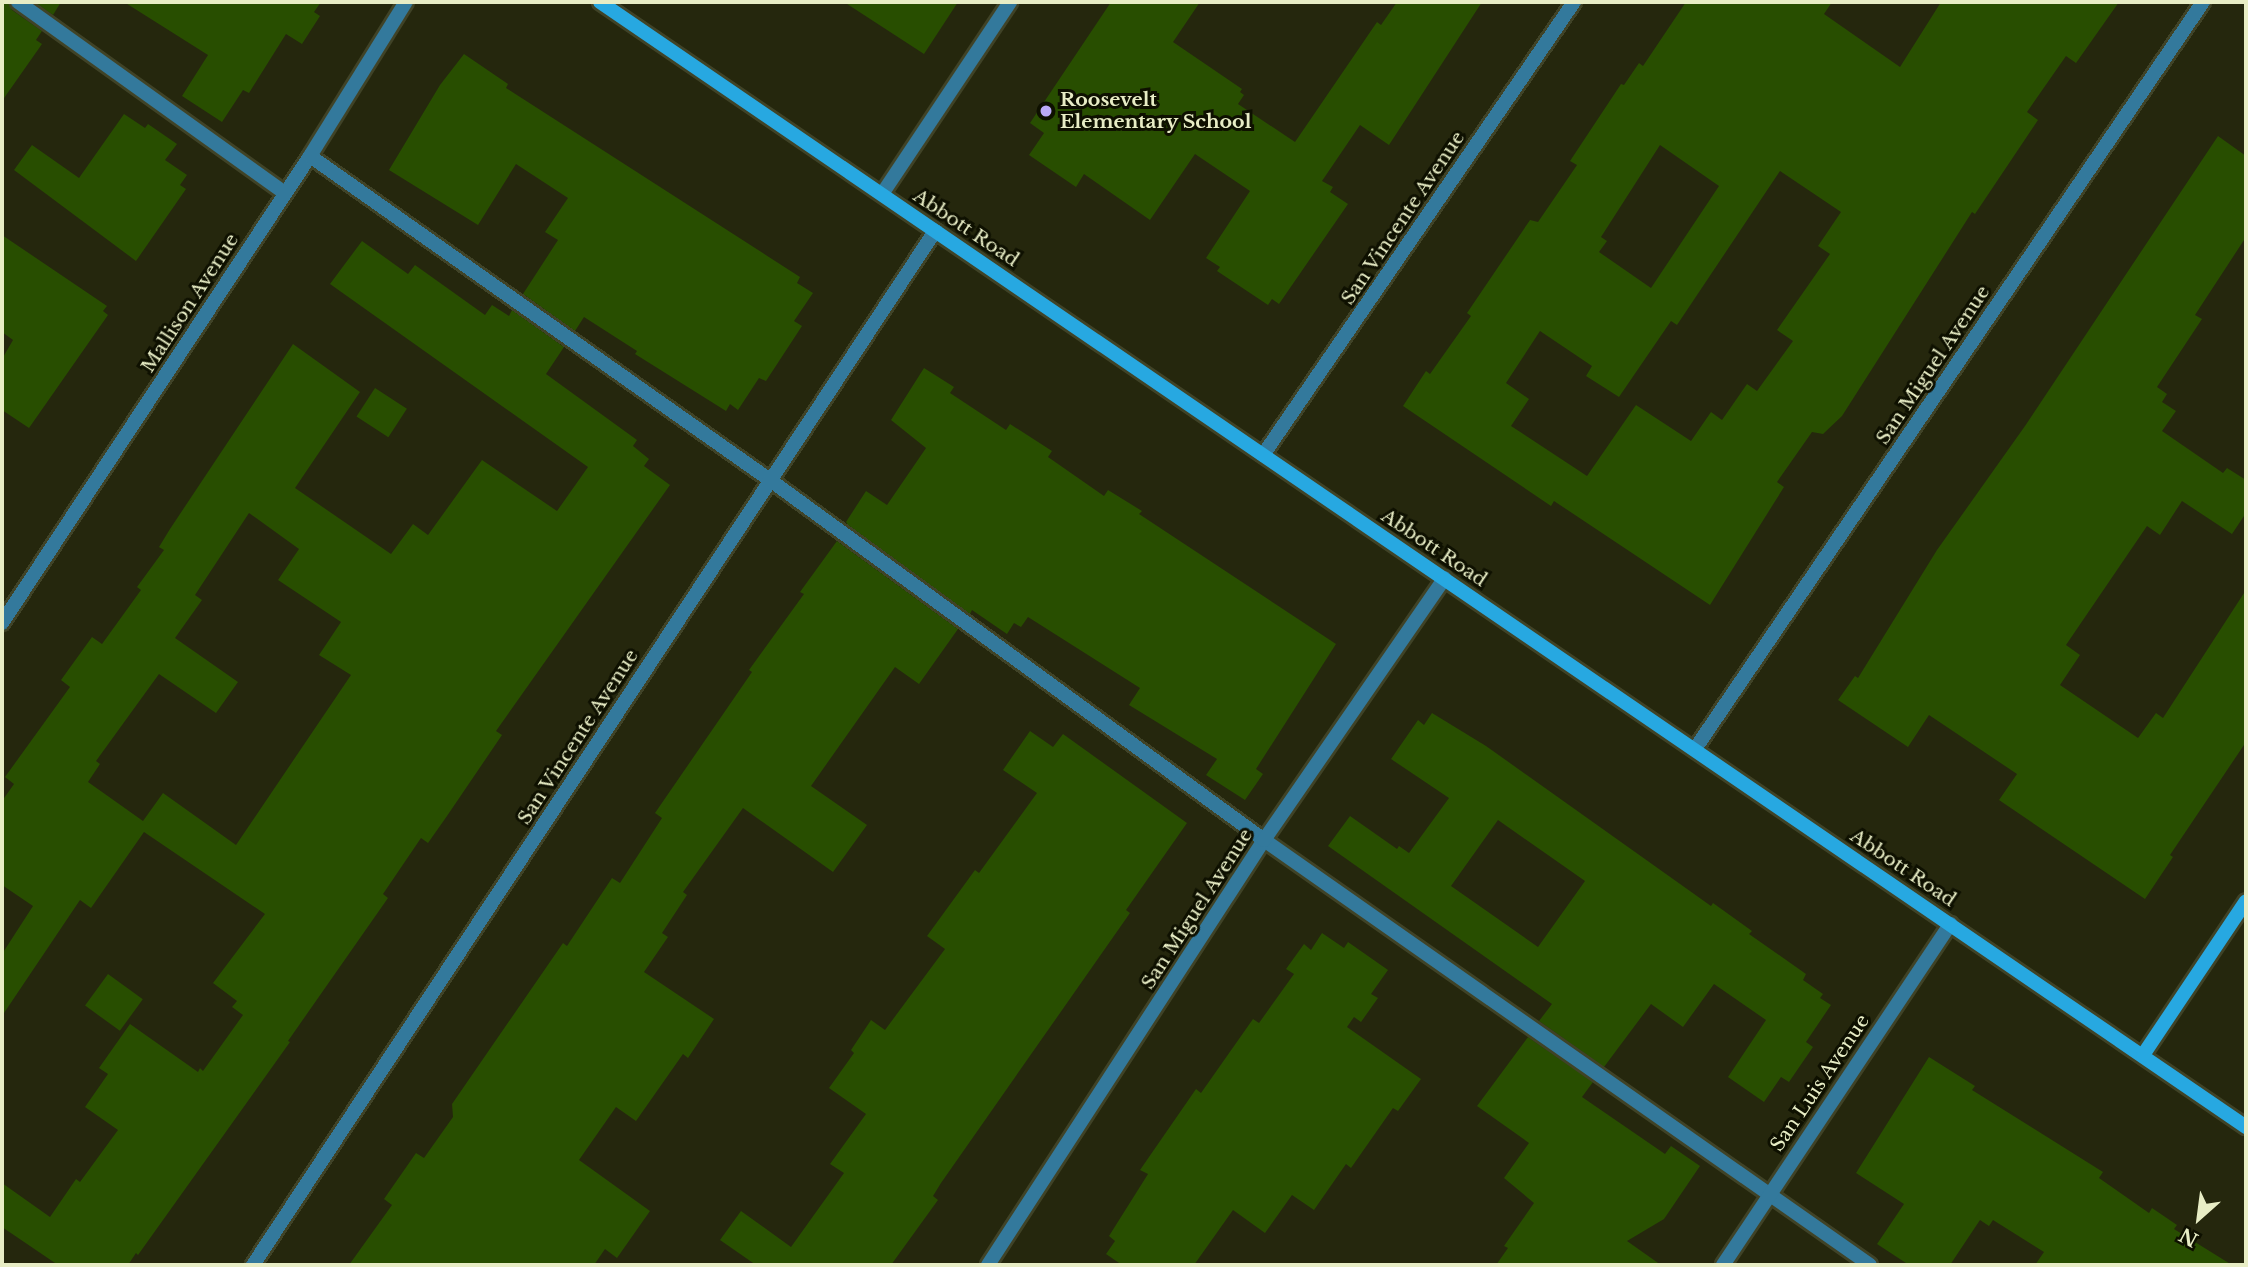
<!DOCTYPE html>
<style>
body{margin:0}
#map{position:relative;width:2248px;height:1267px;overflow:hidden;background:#25270d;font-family:"Libre Baskerville",serif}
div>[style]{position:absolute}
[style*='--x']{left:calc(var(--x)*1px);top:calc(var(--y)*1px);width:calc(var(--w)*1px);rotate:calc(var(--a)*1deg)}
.building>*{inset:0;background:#284e00;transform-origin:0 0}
.roads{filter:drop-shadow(2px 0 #404327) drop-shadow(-2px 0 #404327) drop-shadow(0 2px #404327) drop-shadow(0 -2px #404327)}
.lane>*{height:14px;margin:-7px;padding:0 7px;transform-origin:7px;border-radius:7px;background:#33799c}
.street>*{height:14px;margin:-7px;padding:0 7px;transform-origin:7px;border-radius:7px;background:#33799c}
.secondary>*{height:14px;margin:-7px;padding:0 7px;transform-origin:7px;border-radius:7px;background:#27a8e1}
.dots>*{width:19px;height:19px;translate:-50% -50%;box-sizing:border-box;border:4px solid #0e1000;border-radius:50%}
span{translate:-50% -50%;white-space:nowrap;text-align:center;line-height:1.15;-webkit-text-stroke:6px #0e1000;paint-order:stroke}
.poi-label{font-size:19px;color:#e8edc5;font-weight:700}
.left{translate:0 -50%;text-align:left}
.street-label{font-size:19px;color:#e8edc5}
.frame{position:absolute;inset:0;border:4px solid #e8edc5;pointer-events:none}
.north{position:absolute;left:2164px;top:1183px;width:70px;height:70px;-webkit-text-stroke:5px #0e1000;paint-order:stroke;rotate:208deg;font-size:19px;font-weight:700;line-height:28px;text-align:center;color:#e8edc5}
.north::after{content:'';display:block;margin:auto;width:24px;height:32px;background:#e8edc5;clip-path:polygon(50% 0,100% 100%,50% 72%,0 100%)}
</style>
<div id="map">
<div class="building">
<i style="clip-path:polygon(2px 2px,8px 2px,12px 10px,42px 31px,36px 40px,42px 44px,2px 101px)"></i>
<i style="clip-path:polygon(34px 2px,61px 2px,53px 15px)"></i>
<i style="clip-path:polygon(124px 2px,321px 2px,314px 12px,320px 16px,302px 44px,286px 34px,249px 93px,243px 90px,222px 122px,182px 96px,208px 55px)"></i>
<i style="clip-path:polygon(844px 2px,958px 2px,924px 54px)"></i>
<i style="clip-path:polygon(1111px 2px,1200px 2px,1173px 42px,1242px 89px,1240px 92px,1244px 95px,1238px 104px,1295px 142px,1377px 22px,1381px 25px,1397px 2px,1482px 2px,1389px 145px,1360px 125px,1322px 181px,1333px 187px,1330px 192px,1348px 204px,1279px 304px,1272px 299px,1268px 305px,1217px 271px,1220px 267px,1206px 258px,1250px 191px,1195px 154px,1150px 220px,1084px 174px,1076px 187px,1029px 155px,1044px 133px,1030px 123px)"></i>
<i style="clip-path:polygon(evenodd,1686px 2px,1832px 2px,1824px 14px,1900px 67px,1941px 2px,2119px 2px,2076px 63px,2066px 56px,2027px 112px,2038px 120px,1975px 214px,1972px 212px,1842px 416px,1823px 434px,1812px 432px,1777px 482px,1784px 487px,1710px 605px,1554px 501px,1551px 506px,1403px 406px,1426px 371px,1430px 374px,1471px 316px,1467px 313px,1530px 220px,1538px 222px,1577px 165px,1570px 161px,1621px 84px,1624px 85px,1639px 63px,1643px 66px,1686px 2px,1660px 145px,1719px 186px,1651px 288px,1599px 252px,1607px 241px,1601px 237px,1660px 145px,1686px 2px,1780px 171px,1841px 212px,1818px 246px,1830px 254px,1777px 330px,1793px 341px,1757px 391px,1747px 384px,1722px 420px,1711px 412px,1691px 441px,1636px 405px,1587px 476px,1511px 426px,1529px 399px,1506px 383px,1540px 331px,1592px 366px,1586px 376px,1619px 397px,1671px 321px,1677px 325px,1780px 171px)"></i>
<i style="clip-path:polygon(464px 54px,508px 84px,506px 88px,800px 277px,797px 283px,813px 293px,794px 321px,802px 326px,766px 381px,759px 378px,738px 410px,730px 404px,726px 411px,635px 354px,637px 351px,584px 317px,575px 331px,523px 294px,558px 240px,545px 232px,568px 198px,516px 164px,478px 225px,389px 170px,440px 85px)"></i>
<i style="clip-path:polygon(124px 114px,145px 128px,148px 124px,177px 144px,165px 160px,187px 175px,180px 185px,186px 189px,136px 261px,14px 170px,32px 145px,79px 178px)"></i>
<i style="clip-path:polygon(2218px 136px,2246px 156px,2246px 237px,2195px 315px,2202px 319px,2157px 387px,2167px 394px,2162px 402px,2176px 411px,2162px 431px,2223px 473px,2227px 468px,2246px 480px,2246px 513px,2232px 534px,2182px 501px,2160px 535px,2147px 526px,2066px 645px,2080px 655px,2060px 685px,2138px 738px,2156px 713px,2163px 718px,2246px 590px,2246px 742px,2170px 855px,2173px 857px,2145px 899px,1999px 800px,2017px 774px,1929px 715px,1908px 747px,1838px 700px,1855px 676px,1858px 678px,1937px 550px,2025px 426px)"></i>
<i style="clip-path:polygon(2px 235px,107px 306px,103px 311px,108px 315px,29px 428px,2px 410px,2px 359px,13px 340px,2px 332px)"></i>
<i style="clip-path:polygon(evenodd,362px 241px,408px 274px,415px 265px,485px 315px,492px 305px,509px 316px,512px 310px,564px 347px,546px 374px,637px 440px,633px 446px,649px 459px,644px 466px,670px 485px,496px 731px,502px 735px,447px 816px,428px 843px,421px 838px,383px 894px,388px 898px,288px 1041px,290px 1042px,138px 1255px,136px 1253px,128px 1265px,58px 1265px,2px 1227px,2px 1183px,50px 1217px,76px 1179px,80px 1182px,118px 1130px,85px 1107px,108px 1074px,99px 1068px,130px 1024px,198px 1072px,200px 1068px,203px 1071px,243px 1015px,232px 1007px,237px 1001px,213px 983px,265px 914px,144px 832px,91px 908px,80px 900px,2px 1016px,2px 954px,33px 906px,2px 885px,2px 801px,14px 784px,5px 777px,70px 687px,61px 680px,92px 637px,102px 644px,141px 590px,137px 587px,164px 550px,159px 547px,170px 529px,293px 344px,360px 392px,295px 488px,391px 554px,413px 524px,428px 535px,482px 460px,557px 511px,588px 467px,330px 284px,362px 241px,249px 513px,299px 549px,278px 580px,341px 622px,319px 655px,351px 675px,236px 845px,163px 793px,143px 821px,88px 782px,100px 764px,96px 761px,159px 674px,216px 713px,238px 682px,175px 638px,202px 600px,195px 595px,249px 513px)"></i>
<i style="clip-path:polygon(924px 368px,954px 387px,950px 393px,1006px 430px,1010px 424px,1052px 451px,1048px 457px,1104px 496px,1108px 490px,1142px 511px,1139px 514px,1336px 644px,1256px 769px,1263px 774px,1245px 800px,1206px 775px,1217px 759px,1129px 705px,1140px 688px,1028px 617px,1021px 627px,1014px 623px,1007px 634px,972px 610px,970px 614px,848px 525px,846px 522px,866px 491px,887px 505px,926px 448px,891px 420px)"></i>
<i style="left:375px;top:388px;width:38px;height:34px;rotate:33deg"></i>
<i style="clip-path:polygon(837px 541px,958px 629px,919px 684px,895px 667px,811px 786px,867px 825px,833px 872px,743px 808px,683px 892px,687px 895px,662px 933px,668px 937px,644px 972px,714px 1019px,688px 1058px,683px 1054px,636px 1121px,616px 1107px,579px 1160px,650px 1211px,617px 1258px,605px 1249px,594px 1265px,349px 1265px,392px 1205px,384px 1199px,416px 1153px,424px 1158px,453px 1117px,452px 1104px,563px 943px,567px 946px,612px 878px,620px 883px,662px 818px,655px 813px,752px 672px,749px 670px,804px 594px,800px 592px)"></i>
<i style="clip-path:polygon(evenodd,1432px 713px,1486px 746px,1711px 906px,1713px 903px,1752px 931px,1749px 934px,1806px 974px,1803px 980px,1823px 994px,1820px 998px,1831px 1005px,1806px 1042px,1813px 1047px,1789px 1082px,1781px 1077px,1764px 1102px,1728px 1077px,1766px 1020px,1714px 984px,1683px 1027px,1651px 1004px,1604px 1067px,1539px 1021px,1552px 1004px,1328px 846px,1350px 816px,1397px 849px,1399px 846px,1409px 853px,1449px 798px,1391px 759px,1418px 720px,1424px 725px,1432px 713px,1498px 820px,1585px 881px,1538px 947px,1451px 886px,1498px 820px)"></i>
<i style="clip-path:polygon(1030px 731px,1053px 747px,1063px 734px,1187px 823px,1126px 910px,1130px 913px,941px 1183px,933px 1196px,938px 1200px,891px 1265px,756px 1265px,720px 1240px,741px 1211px,791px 1247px,844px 1173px,830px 1164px,866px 1114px,829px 1088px,854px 1053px,851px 1050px,871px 1020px,885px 1030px,945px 949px,927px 936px,975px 870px,979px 873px,1037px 793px,1003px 770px)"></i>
<i style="clip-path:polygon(1322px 933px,1344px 948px,1348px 942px,1388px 970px,1371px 994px,1378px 998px,1361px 1022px,1354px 1017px,1347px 1027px,1421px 1079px,1398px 1111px,1393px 1108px,1351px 1168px,1346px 1164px,1314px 1210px,1292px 1195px,1265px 1233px,1233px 1210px,1194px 1265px,1122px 1265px,1106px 1254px,1115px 1241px,1109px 1236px,1148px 1174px,1140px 1170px,1196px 1089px,1201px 1093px,1253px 1019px,1259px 1023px,1294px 974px,1286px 969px,1304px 944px,1311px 950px)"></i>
<i style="left:108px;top:974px;width:43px;height:39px;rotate:36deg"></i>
<i style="clip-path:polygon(1528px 1037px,1593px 1082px,1582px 1097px,1665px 1154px,1671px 1146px,1700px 1166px,1664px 1219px,1627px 1241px,1661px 1265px,1496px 1265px,1508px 1248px,1504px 1246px,1534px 1203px,1504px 1178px,1529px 1143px,1477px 1106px)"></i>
<i style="clip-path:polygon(1929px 1057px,1975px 1086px,1972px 1090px,2103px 1172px,2099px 1178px,2149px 1213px,2152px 1208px,2177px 1225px,2174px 1229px,2232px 1265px,2035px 1265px,2044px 1252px,1993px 1220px,1989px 1226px,1980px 1220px,1950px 1265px,1909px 1265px,1877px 1244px,1904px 1204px,1856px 1173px)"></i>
</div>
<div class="roads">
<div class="lane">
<i style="--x:18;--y:2;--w:328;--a:35.6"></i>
<i style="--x:310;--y:156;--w:563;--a:35.16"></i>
<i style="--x:770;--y:480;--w:611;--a:36.08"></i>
<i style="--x:1264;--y:840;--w:740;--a:35.04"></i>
<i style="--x:882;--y:194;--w:231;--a:-56.3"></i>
</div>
<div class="street">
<i style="--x:1263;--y:455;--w:549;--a:-55.53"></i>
<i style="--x:2;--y:623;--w:559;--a:-56.59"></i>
<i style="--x:310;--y:156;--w:181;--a:-58.1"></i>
<i style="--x:1695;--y:749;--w:903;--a:-55.78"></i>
<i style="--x:253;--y:1265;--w:1239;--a:-56.59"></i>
<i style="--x:988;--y:1265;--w:507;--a:-57"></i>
<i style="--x:1264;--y:840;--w:318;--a:-55.4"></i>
<i style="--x:1723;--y:1265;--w:410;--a:-56.3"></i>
</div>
<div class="secondary">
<i style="--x:600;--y:2;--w:1994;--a:34.35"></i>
<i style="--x:2143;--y:1055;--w:185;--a:-56.2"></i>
</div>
</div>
<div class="dots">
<i style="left:1046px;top:111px;background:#baaaf6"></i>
</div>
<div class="poi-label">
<span class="left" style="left:1060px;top:111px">Roosevelt<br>Elementary School</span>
</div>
<div class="street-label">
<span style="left:1403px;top:218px;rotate:-56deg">San Vincente Avenue</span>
<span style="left:966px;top:228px;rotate:34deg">Abbott Road</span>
<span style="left:190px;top:303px;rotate:-57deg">Mallison Avenue</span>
<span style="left:1933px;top:365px;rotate:-56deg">San Miguel Avenue</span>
<span style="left:1434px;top:548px;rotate:34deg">Abbott Road</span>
<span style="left:578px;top:737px;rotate:-57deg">San Vincente Avenue</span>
<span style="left:1903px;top:868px;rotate:34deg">Abbott Road</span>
<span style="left:1197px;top:909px;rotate:-57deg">San Miguel Avenue</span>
<span style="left:1820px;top:1083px;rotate:-56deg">San Luis Avenue</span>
</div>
<div class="frame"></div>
<div class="north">N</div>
</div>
